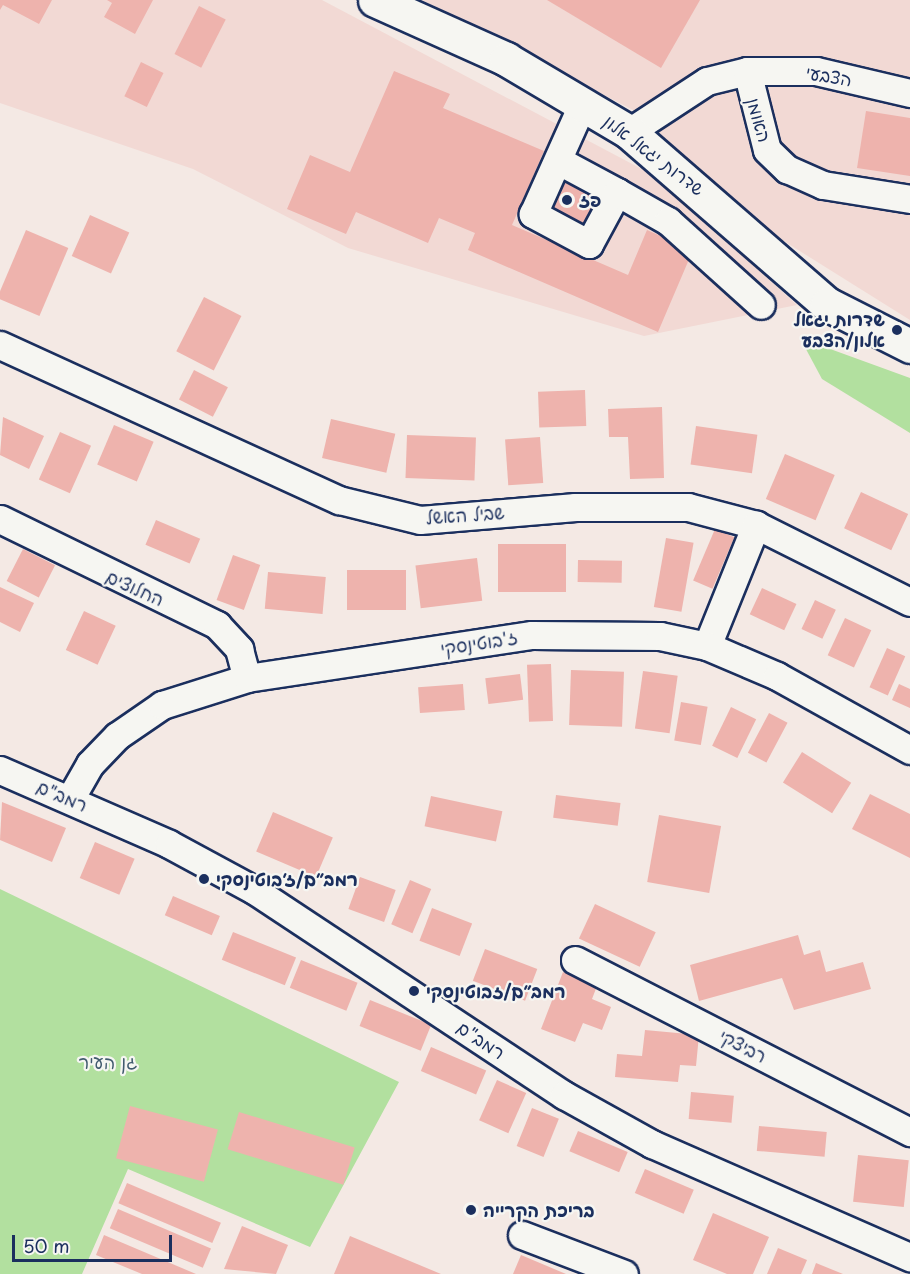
<!DOCTYPE html>
<meta charset="utf-8">
<style>
body{margin:0}
#map{position:relative;width:910px;height:1274px;overflow:hidden;background:#f4e9e4;font-family:"Playpen Sans","Playpen Sans Hebrew",sans-serif}
div>[style]{position:absolute}
[style*='--x']{left:calc(var(--x)*1px);top:calc(var(--y)*1px);width:calc(var(--w)*1px);rotate:calc(var(--a)*1deg)}
.built>*{inset:0;background:#f2d9d4}
.green>*{inset:0;background:#b2e09f}
.building>*{inset:0;background:#eeb3ad;transform-origin:0 0}
.roads{filter:drop-shadow(2px 0 #1b2f5e) drop-shadow(-2px 0 #1b2f5e) drop-shadow(0 2px #1b2f5e) drop-shadow(0 -2px #1b2f5e)}
.minor>*{height:27px;margin:-13.5px;padding:0 13.5px;transform-origin:13.5px;border-radius:13.5px;background:#f6f6f2}
.major>*{height:33px;margin:-16.5px;padding:0 16.5px;transform-origin:16.5px;border-radius:16.5px;background:#f6f6f2}
.dots>*{width:16px;height:16px;translate:-50% -50%;box-sizing:border-box;border:3px solid #f6f6f2;border-radius:50%}
span{translate:-50% -50%;white-space:nowrap;text-align:center;line-height:1.15;-webkit-text-stroke:4.5px #f6f6f2;paint-order:stroke}
.street-label{font-size:18px;color:#1b2f5e}
.poi-label{font-size:18px;color:#1b2f5e;font-weight:700}
.left{translate:0 -50%;text-align:left}
.right{translate:-100% -50%;text-align:right}
.park-label{font-size:18px;color:#415b6e}
.scale{position:absolute;left:12px;top:1235px;width:160px;height:27px;box-sizing:border-box;border:3px solid #1b2f5e;border-top:0;padding-left:8px;font-size:18px;line-height:21px;white-space:nowrap;color:#1b2f5e;-webkit-text-stroke:4px #f6f6f2;paint-order:stroke}
</style>
<div id="map">
<div class="built">
<i style="clip-path:polygon(0 0,322px 0,653px 175px,797px 305px,644px 336px,348px 248px,193px 169px,0 103px)"></i>
<i style="clip-path:polygon(422px 0,910px 0,910px 320px,763px 228px,633px 110px)"></i>
</div>
<div class="green">
<i style="clip-path:polygon(800px 338px,910px 378px,910px 433px,822px 379px)"></i>
<i style="clip-path:polygon(0 889px,399px 1082px,310px 1247px,128px 1169px,82px 1274px,0 1274px)"></i>
</div>
<div class="building">
<i style="clip-path:polygon(0 0,52px 0,39px 24px,3px 5px,0 10px)"></i>
<i style="clip-path:polygon(107px 0,153px 0,135px 34px,104px 17px,112px 3px)"></i>
<i style="clip-path:polygon(547px 0,700px 0,661px 68px)"></i>
<i style="left:199px;top:6px;width:30px;height:54px;rotate:27deg"></i>
<i style="left:141px;top:62px;width:25px;height:38px;rotate:26deg"></i>
<i style="clip-path:polygon(394px 71px,450px 94px,443px 108px,544px 151px,512px 225px,628px 275px,647px 230px,693px 250px,658px 332px,468px 250px,475px 233px,439px 218px,428px 243px,356px 212px,346px 234px,287px 209px,310px 155px,350px 172px)"></i>
<i style="clip-path:polygon(866px 111px,910px 118px,910px 176px,857px 168px)"></i>
<i style="left:558px;top:175px;width:47px;height:36px;rotate:24deg"></i>
<i style="left:90px;top:215px;width:43px;height:45px;rotate:24deg"></i>
<i style="left:26px;top:230px;width:46px;height:74px;rotate:23deg"></i>
<i style="left:204px;top:297px;width:42px;height:61px;rotate:27deg"></i>
<i style="left:194px;top:370px;width:38px;height:33px;rotate:27deg"></i>
<i style="left:585px;top:390px;width:36px;height:47px;rotate:88deg"></i>
<i style="clip-path:polygon(662px 407px,664px 478px,630px 479px,628px 437px,609px 437px,608px 409px)"></i>
<i style="clip-path:polygon(3px 417px,44px 436px,29px 469px,0 455px)"></i>
<i style="left:331px;top:419px;width:66px;height:40px;rotate:13deg"></i>
<i style="left:114px;top:425px;width:43px;height:43px;rotate:23deg"></i>
<i style="left:696px;top:426px;width:62px;height:39px;rotate:8deg"></i>
<i style="left:60px;top:432px;width:34px;height:52px;rotate:24deg"></i>
<i style="left:407px;top:435px;width:69px;height:43px;rotate:2deg"></i>
<i style="left:540px;top:437px;width:46px;height:35px;rotate:86deg"></i>
<i style="left:785px;top:454px;width:54px;height:49px;rotate:23deg"></i>
<i style="left:861px;top:492px;width:52px;height:40px;rotate:25deg"></i>
<i style="left:156px;top:520px;width:48px;height:27px;rotate:23deg"></i>
<i style="left:715px;top:529px;width:21px;height:56px;rotate:23deg"></i>
<i style="left:666px;top:538px;width:28px;height:70px;rotate:10deg"></i>
<i style="left:498px;top:544px;width:68px;height:48px"></i>
<i style="left:23px;top:549px;width:36px;height:36px;rotate:27deg"></i>
<i style="left:233px;top:555px;width:29px;height:48px;rotate:20deg"></i>
<i style="left:477px;top:558px;width:43px;height:62px;rotate:83deg"></i>
<i style="left:578px;top:560px;width:44px;height:22px;rotate:1deg"></i>
<i style="left:347px;top:570px;width:59px;height:40px"></i>
<i style="left:268px;top:572px;width:58px;height:37px;rotate:5deg"></i>
<i style="clip-path:polygon(0 587px,34px 603px,20px 632px,0 622px)"></i>
<i style="left:762px;top:588px;width:38px;height:29px;rotate:25deg"></i>
<i style="left:815px;top:600px;width:23px;height:32px;rotate:25deg"></i>
<i style="left:84px;top:611px;width:35px;height:43px;rotate:25deg"></i>
<i style="left:845px;top:618px;width:29px;height:41px;rotate:25deg"></i>
<i style="left:887px;top:648px;width:20px;height:43px;rotate:24deg"></i>
<i style="left:551px;top:664px;width:57px;height:24px;rotate:88deg"></i>
<i style="left:571px;top:670px;width:53px;height:55px;rotate:2deg"></i>
<i style="left:643px;top:671px;width:35px;height:58px;rotate:8deg"></i>
<i style="left:520px;top:674px;width:26px;height:35px;rotate:83deg"></i>
<i style="left:463px;top:684px;width:26px;height:45px;rotate:86deg"></i>
<i style="clip-path:polygon(899px 684px,910px 689px,910px 708px,892px 700px)"></i>
<i style="left:681px;top:702px;width:27px;height:39px;rotate:10deg"></i>
<i style="left:731px;top:707px;width:28px;height:43px;rotate:26deg"></i>
<i style="left:769px;top:713px;width:21px;height:45px;rotate:28deg"></i>
<i style="left:802px;top:752px;width:58px;height:36px;rotate:32deg"></i>
<i style="clip-path:polygon(870px 794px,910px 814px,910px 858px,852px 829px)"></i>
<i style="left:556px;top:795px;width:65px;height:23px;rotate:7deg"></i>
<i style="left:431px;top:796px;width:73px;height:31px;rotate:12deg"></i>
<i style="clip-path:polygon(2px 802px,66px 828px,52px 862px,0 840px)"></i>
<i style="left:273px;top:812px;width:65px;height:43px;rotate:23deg"></i>
<i style="left:659px;top:815px;width:63px;height:68px;rotate:10deg"></i>
<i style="left:95px;top:842px;width:43px;height:39px;rotate:23deg"></i>
<i style="left:360px;top:877px;width:38px;height:34px;rotate:20deg"></i>
<i style="left:410px;top:880px;width:23px;height:48px;rotate:23deg"></i>
<i style="left:173px;top:896px;width:51px;height:21px;rotate:23deg"></i>
<i style="left:595px;top:904px;width:67px;height:38px;rotate:25deg"></i>
<i style="left:432px;top:908px;width:43px;height:35px;rotate:21deg"></i>
<i style="left:233px;top:932px;width:68px;height:30px;rotate:22deg"></i>
<i style="clip-path:polygon(798px 935px,804px 955px,820px 950px,826px 972px,863px 962px,871px 989px,794px 1010px,782px 978px,699px 1001px,690px 965px)"></i>
<i style="left:485px;top:949px;width:56px;height:34px;rotate:21deg"></i>
<i style="left:301px;top:960px;width:61px;height:30px;rotate:22deg"></i>
<i style="clip-path:polygon(563px 972px,597px 986px,592px 999px,611px 1007px,602px 1030px,583px 1023px,575px 1042px,541px 1029px)"></i>
<i style="left:370px;top:1000px;width:66px;height:28px;rotate:22deg"></i>
<i style="clip-path:polygon(645px 1030px,699px 1035px,696px 1066px,680px 1065px,678px 1082px,615px 1077px,617px 1054px,642px 1056px)"></i>
<i style="left:431px;top:1047px;width:60px;height:26px;rotate:23deg"></i>
<i style="left:497px;top:1080px;width:32px;height:44px;rotate:24deg"></i>
<i style="left:691px;top:1092px;width:43px;height:27px;rotate:5deg"></i>
<i style="left:130px;top:1106px;width:91px;height:54px;rotate:15deg"></i>
<i style="left:532px;top:1108px;width:29px;height:41px;rotate:22deg"></i>
<i style="left:239px;top:1112px;width:121px;height:39px;rotate:17deg"></i>
<i style="left:759px;top:1126px;width:68px;height:25px;rotate:5deg"></i>
<i style="left:578px;top:1131px;width:54px;height:22px;rotate:23deg"></i>
<i style="left:858px;top:1155px;width:51px;height:47px;rotate:6deg"></i>
<i style="left:645px;top:1169px;width:53px;height:26px;rotate:23deg"></i>
<i style="left:127px;top:1183px;width:102px;height:22px;rotate:23deg"></i>
<i style="left:118px;top:1209px;width:101px;height:21px;rotate:23deg"></i>
<i style="clip-path:polygon(713px 1213px,769px 1237px,753px 1274px,727px 1274px,693px 1260px)"></i>
<i style="clip-path:polygon(242px 1226px,288px 1245px,276px 1274px,224px 1269px)"></i>
<i style="clip-path:polygon(104px 1235px,196px 1274px,142px 1274px,96px 1255px)"></i>
<i style="clip-path:polygon(350px 1236px,441px 1274px,334px 1274px)"></i>
<i style="clip-path:polygon(778px 1248px,807px 1260px,801px 1274px,767px 1274px)"></i>
<i style="clip-path:polygon(521px 1255px,566px 1274px,513px 1274px)"></i>
<i style="clip-path:polygon(816px 1263px,843px 1274px,812px 1274px)"></i>
</div>
<div class="roads">
<div class="minor">
<i style="--x:747;--y:71;--w:69;--a:0"></i>
<i style="--x:816;--y:71;--w:97;--a:13.2"></i>
<i style="--x:629;--y:132;--w:93;--a:-33.2"></i>
<i style="--x:707;--y:81;--w:41;--a:-14"></i>
<i style="--x:747;--y:71;--w:81;--a:75.8"></i>
<i style="--x:767;--y:150;--w:28;--a:44"></i>
<i style="--x:787;--y:169;--w:39;--a:24"></i>
<i style="--x:823;--y:185;--w:88;--a:9.1"></i>
<i style="--x:561;--y:162;--w:64;--a:28.2"></i>
<i style="--x:617;--y:192;--w:59;--a:118.3"></i>
<i style="--x:589;--y:244;--w:64;--a:-151.8"></i>
<i style="--x:533;--y:214;--w:122;--a:-65.8"></i>
<i style="--x:617;--y:192;--w:59;--a:29.6"></i>
<i style="--x:668;--y:221;--w:125;--a:42.1"></i>
<i style="--x:0;--y:345;--w:373;--a:24.6"></i>
<i style="--x:339;--y:500;--w:83;--a:13.9"></i>
<i style="--x:420;--y:520;--w:156;--a:-4.8"></i>
<i style="--x:575;--y:507;--w:113;--a:0"></i>
<i style="--x:688;--y:507;--w:70;--a:14.8"></i>
<i style="--x:756;--y:525;--w:172;--a:26.6"></i>
<i style="--x:0;--y:519;--w:242;--a:26"></i>
<i style="--x:217;--y:625;--w:33;--a:47"></i>
<i style="--x:239;--y:649;--w:30;--a:75"></i>
<i style="--x:707;--y:646;--w:131;--a:-68"></i>
<i style="--x:0;--y:770;--w:184;--a:23.6"></i>
<i style="--x:169;--y:844;--w:97;--a:28.4"></i>
<i style="--x:254;--y:890;--w:372;--a:33.5"></i>
<i style="--x:564;--y:1095;--w:101;--a:29.1"></i>
<i style="--x:652;--y:1144;--w:282;--a:23.7"></i>
<i style="--x:70;--y:799;--w:40;--a:-60.3"></i>
<i style="--x:90;--y:764;--w:39;--a:-46"></i>
<i style="--x:117;--y:736;--w:55;--a:-34.6"></i>
<i style="--x:162;--y:705;--w:89;--a:-17.6"></i>
<i style="--x:247;--y:678;--w:288;--a:-8.6"></i>
<i style="--x:532;--y:635;--w:128;--a:0.4"></i>
<i style="--x:660;--y:636;--w:48;--a:12"></i>
<i style="--x:707;--y:646;--w:76;--a:23.2"></i>
<i style="--x:777;--y:676;--w:152;--a:29.1"></i>
<i style="--x:575;--y:960;--w:377;--a:27.2"></i>
<i style="--x:522;--y:1235;--w:109;--a:20.9"></i>
</div>
<div class="major">
<i style="--x:375;--y:0;--w:144;--a:24.2"></i>
<i style="--x:506;--y:59;--w:143;--a:30.7"></i>
<i style="--x:629;--y:132;--w:262;--a:41"></i>
<i style="--x:827;--y:304;--w:93;--a:26.8"></i>
</div>
</div>
<div class="dots">
<i style="left:567px;top:200px;background:#1b2f5e"></i>
<i style="left:897px;top:330px;background:#1b2f5e"></i>
<i style="left:204px;top:879px;background:#1b2f5e"></i>
<i style="left:414px;top:991px;background:#1b2f5e"></i>
<i style="left:471px;top:1210px;background:#1b2f5e"></i>
</div>
<div class="street-label">
<span style="left:829px;top:76px;rotate:10deg">הצבעי</span>
<span style="left:759px;top:120px;rotate:74deg">האומן</span>
<span style="left:654px;top:155px;rotate:37deg">שדרות יגאל אלון</span>
<span style="left:465px;top:515px;rotate:-4deg">שביל האשל</span>
<span style="left:135px;top:588px;rotate:24deg">החלוצים</span>
<span style="left:479px;top:643px;rotate:-9deg">ז'בוטינסקי</span>
<span style="left:62px;top:796px;rotate:23deg">רמב"ם</span>
<span style="left:481px;top:1040px;rotate:34deg">רמב"ם</span>
<span style="left:743px;top:1046px;rotate:27deg">רביצקי</span>
</div>
<div class="poi-label">
<span class="left" style="left:579px;top:200px">פז</span>
<span class="right" style="left:885px;top:330px">שדרות יגאל<br>אלון/הצבע</span>
<span class="left" style="left:216px;top:879px">רמב״ם/ז׳בוטינסקי</span>
<span class="left" style="left:426px;top:991px">רמב״ם/זבוטינסקי</span>
<span class="left" style="left:483px;top:1210px">בריכת הקרייה</span>
</div>
<div class="park-label">
<span style="left:108px;top:1062px">גן העיר</span>
</div>
<div class="scale">50 m</div>
</div>
